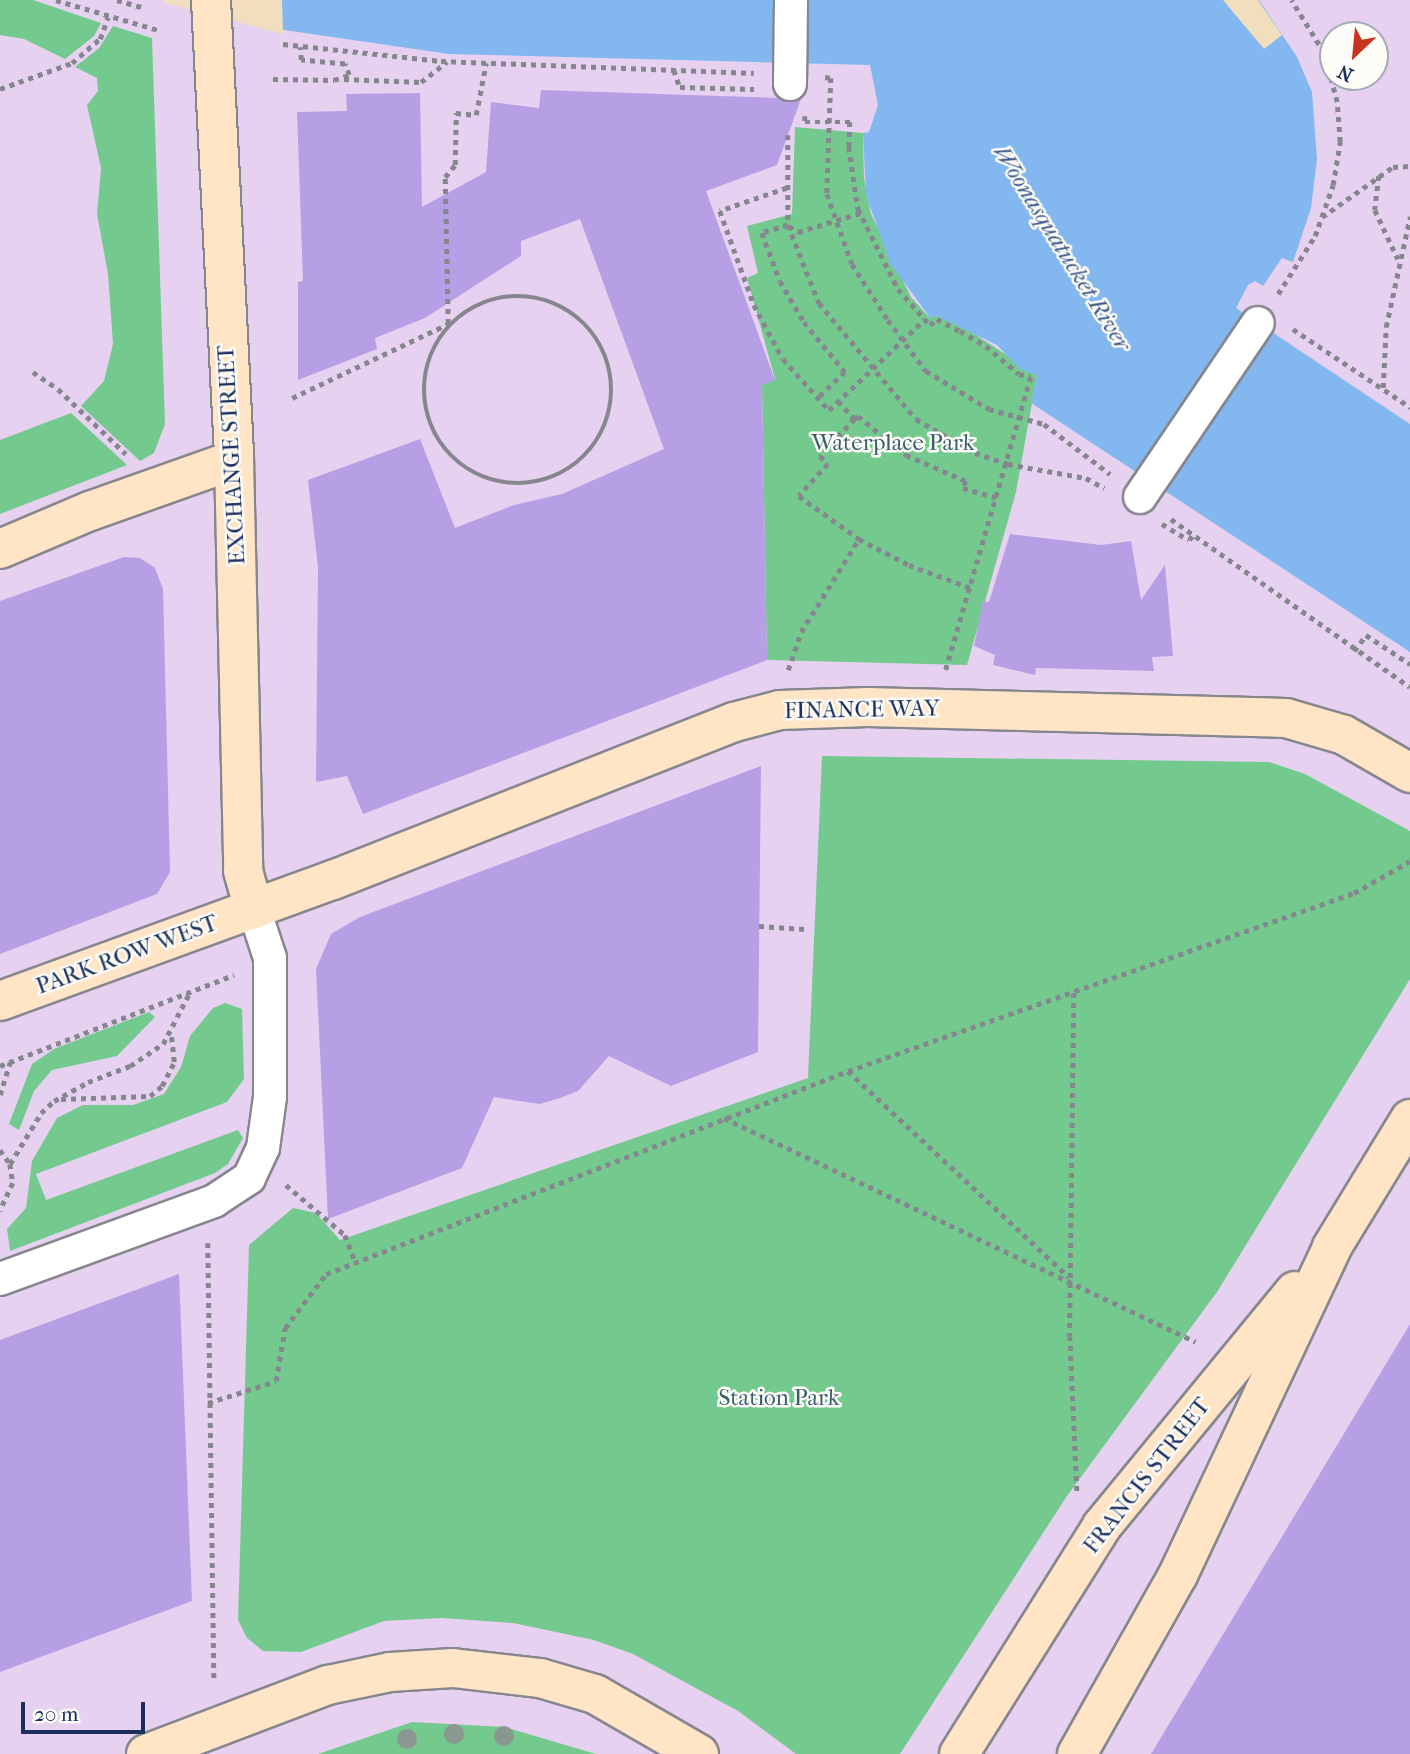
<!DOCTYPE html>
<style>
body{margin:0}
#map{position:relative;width:1410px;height:1754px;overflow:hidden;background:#f0debe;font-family:"IM FELL French Canon",serif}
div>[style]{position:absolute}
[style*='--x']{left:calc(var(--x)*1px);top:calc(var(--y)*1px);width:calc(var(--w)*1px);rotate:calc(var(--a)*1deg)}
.built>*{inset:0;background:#e6d2f0}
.green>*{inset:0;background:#74ca8e}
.water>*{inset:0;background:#82b7f0}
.pier>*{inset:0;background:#f0debe}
.building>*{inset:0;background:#b79fe5}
.path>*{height:4.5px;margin-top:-2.25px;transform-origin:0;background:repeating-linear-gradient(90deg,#86868e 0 5px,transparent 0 10px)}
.path>.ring{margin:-2.25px;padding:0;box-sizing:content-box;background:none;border:4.5px solid #86868e;border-radius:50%}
.roads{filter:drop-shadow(2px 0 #86868e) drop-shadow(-2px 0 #86868e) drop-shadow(0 2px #86868e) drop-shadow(0 -2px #86868e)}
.street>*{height:32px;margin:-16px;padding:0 16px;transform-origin:16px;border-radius:16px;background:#fff}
.secondary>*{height:38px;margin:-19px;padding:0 19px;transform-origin:19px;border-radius:19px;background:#ffe4c6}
.bridges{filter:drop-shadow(2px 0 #86868e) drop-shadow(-2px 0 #86868e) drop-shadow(0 2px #86868e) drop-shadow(0 -2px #86868e)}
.street-bridge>*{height:32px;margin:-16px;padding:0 16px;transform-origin:16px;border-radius:16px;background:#fff}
.trees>*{width:20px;height:20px;margin:-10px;border-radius:50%;background:#8a9891}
span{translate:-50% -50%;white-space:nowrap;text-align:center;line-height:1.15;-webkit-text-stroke:5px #fdfcf7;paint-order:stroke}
.park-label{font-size:23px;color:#365e6c}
.street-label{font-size:23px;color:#1b2f5e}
.water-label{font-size:24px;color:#3a588a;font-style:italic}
.north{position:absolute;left:1319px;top:21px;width:70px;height:70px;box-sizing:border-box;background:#fdfcf7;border:2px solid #a3aaba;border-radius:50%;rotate:206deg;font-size:19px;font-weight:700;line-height:28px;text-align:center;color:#1b2f5e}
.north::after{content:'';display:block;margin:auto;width:24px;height:32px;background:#c8321e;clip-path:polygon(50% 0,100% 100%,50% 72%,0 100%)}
.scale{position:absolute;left:21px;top:1702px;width:124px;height:32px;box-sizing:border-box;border:4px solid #1b2f5e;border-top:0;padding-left:9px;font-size:21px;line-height:24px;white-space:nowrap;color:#1b2f5e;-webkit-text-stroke:5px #fdfcf7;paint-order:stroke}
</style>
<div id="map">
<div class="built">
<i style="clip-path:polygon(evenodd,0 0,1410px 0,1410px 1754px,0 1754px,0 0,1333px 35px,1375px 35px,1375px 77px,1333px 77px,1333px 35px)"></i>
</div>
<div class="green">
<i style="clip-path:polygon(0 0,33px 0,101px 23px,94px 36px,65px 59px,24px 39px,0 35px)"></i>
<i style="clip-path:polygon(113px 26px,152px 38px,165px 424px,154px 453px,140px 461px,81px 406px,104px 381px,113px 344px,108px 274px,97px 214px,101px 168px,87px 105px,98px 91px,97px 78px,75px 67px,99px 48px)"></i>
<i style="clip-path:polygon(795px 127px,863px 133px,864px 178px,871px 214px,911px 297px,931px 319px,935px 315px,967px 329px,1037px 375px,1016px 492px,967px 665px,767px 660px,762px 385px,775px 379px,747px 278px,758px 273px,747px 226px,792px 214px)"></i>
<i style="clip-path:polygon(71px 413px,127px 465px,0 514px,0 440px)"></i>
<i style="clip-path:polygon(822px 756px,1269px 762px,1305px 774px,1410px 831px,1410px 979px,1217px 1292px,1067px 1496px,900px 1754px,796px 1754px,738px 1711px,633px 1654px,594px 1640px,513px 1623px,441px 1618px,384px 1621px,301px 1652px,263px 1651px,247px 1638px,238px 1620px,249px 1245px,293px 1208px,316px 1213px,340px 1240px,808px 1078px)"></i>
<i style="clip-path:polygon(225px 1003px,242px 1009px,244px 1079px,227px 1102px,36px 1174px,46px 1200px,238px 1130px,243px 1138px,228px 1164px,215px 1173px,10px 1251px,7px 1229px,26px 1208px,32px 1161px,57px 1118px,83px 1105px,133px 1105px,164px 1094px,181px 1067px,190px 1036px,213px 1008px)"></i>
<i style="clip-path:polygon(149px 1012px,155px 1017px,117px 1056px,52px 1070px,34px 1091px,19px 1130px,9px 1124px,32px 1064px,54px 1049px)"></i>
<i style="clip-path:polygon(412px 1722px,505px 1727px,596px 1754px,318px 1754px)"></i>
</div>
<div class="water">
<i style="clip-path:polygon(167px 0,1259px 0,1297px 57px,1312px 92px,1317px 159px,1311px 208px,1293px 262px,1282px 258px,1263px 286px,1255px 281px,1248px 285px,1236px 308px,1410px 424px,1410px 652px,1031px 403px,1037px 375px,1020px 369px,997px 345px,935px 315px,931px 319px,890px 263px,866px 195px,863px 133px,869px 132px,878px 105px,870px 65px,449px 54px,284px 30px)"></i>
</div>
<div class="pier">
<i style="clip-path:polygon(163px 0,282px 0,283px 34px,166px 3px)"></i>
<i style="clip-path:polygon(1223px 0,1258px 0,1282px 35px,1264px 49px)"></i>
</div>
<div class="building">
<i style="clip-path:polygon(541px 90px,779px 98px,789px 102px,801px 99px,777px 165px,706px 191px,775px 380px,762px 385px,767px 660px,363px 814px,347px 776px,316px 782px,318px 567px,308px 480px,420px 439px,455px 528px,514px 505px,562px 494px,664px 449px,580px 219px,521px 241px,521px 256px,425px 318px,375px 338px,377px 349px,298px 380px,298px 282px,303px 281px,297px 112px,347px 111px,346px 94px,420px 93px,422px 207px,486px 172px,491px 102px,539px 108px)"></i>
<i style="clip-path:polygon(1010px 534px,1101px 545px,1131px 541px,1141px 600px,1165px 565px,1173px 656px,1152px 657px,1154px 671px,1036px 668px,1035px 675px,993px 665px,995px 655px,974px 646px,983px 601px,989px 602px)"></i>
<i style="clip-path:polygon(124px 557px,140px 558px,155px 568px,163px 589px,170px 872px,157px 894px,0 954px,0 601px)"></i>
<i style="clip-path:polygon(761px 766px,758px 1052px,671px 1086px,609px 1056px,578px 1091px,560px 1098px,540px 1104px,494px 1097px,462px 1168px,328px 1219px,316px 969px,331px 934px,360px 917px)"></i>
<i style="clip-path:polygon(179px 1274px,192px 1601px,0 1672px,0 1340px)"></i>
<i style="clip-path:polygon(1410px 1324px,1410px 1754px,1151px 1754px)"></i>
</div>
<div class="path">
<i style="--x:56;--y:0;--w:106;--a:16.4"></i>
<i style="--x:117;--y:0;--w:29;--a:16"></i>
<i style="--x:283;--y:44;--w:159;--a:6.1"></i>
<i style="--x:441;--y:61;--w:313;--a:2.2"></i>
<i style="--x:674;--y:70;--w:18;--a:71"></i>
<i style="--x:680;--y:87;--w:74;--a:1.5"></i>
<i style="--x:825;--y:77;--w:6;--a:9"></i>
<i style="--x:831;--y:78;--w:116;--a:92"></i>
<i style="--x:827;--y:194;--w:74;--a:70.3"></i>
<i style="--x:852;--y:264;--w:67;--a:57.3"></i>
<i style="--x:888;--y:320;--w:64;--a:53.3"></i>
<i style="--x:926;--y:371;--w:74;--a:31.1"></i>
<i style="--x:989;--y:409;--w:57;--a:15.3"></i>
<i style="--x:1044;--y:424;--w:83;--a:37.1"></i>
<i style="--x:273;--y:79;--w:61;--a:0.9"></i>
<i style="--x:334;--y:80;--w:16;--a:-18"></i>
<i style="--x:349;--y:75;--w:12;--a:-110"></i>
<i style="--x:345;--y:64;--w:44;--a:-174.8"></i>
<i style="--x:301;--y:60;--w:13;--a:-94"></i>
<i style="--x:344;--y:79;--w:77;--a:2.2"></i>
<i style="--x:421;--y:82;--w:33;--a:-38"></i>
<i style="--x:0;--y:89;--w:77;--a:-19.9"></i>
<i style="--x:72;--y:63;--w:37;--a:-41"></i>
<i style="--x:100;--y:39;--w:23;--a:-70"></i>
<i style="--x:805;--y:116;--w:6;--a:90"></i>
<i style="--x:805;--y:122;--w:45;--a:0"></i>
<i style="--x:850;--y:122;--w:25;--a:92"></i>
<i style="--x:849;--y:147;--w:63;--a:81.7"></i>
<i style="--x:858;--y:209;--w:89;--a:63.4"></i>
<i style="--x:898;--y:289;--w:48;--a:48.4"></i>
<i style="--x:930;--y:325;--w:9;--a:-41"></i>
<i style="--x:937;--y:319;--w:26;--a:28"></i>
<i style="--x:960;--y:331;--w:30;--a:30"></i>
<i style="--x:986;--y:346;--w:43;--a:40.3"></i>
<i style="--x:1019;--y:374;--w:12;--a:14"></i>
<i style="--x:1031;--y:377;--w:305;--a:106.2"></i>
<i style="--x:788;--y:135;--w:90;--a:90"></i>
<i style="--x:788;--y:225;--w:27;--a:163"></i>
<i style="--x:762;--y:233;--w:51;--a:69.4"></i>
<i style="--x:780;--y:281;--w:48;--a:59.7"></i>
<i style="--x:804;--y:322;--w:65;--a:50.6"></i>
<i style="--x:845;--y:372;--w:37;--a:136"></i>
<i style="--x:1379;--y:176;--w:34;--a:97"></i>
<i style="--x:1375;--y:210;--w:54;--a:64.9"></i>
<i style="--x:787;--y:188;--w:71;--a:161.1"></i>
<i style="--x:720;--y:211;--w:100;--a:70.1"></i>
<i style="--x:754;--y:305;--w:61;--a:61.8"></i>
<i style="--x:783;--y:359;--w:69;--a:48"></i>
<i style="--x:829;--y:410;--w:132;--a:-43.5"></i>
<i style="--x:1322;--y:217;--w:87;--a:-35.2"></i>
<i style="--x:1393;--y:167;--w:17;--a:-3"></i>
<i style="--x:788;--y:225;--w:84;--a:68.3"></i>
<i style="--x:819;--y:303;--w:151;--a:50.1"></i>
<i style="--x:916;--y:419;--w:68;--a:30"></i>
<i style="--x:975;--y:453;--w:35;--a:18"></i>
<i style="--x:1008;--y:464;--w:79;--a:10.2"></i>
<i style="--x:1086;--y:478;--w:21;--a:29"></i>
<i style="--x:789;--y:226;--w:11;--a:34"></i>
<i style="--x:798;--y:232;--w:65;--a:-17"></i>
<i style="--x:1278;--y:294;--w:69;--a:-57.5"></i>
<i style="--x:1315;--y:236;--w:54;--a:-70.6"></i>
<i style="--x:1333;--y:185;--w:44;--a:-80.8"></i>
<i style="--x:1340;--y:142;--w:40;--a:-94.3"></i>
<i style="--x:1337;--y:102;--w:51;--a:-104.9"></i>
<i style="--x:1324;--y:53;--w:62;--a:-121.9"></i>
<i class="ring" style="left:424px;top:296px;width:183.5px;height:183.5px"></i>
<i style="--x:1293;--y:329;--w:141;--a:33.7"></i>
<i style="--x:33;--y:372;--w:30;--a:34"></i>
<i style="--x:58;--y:389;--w:94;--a:43.7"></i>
<i style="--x:1383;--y:388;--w:61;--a:-87.2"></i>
<i style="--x:1386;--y:327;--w:113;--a:-77.7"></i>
<i style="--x:292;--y:398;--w:173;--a:-25.4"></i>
<i style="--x:448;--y:324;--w:147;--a:-91.2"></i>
<i style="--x:445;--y:177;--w:16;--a:-50"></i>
<i style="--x:455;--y:165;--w:52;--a:-88.9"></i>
<i style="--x:456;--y:113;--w:20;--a:6"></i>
<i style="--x:476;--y:115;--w:53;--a:-79.1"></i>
<i style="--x:838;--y:401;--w:25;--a:47"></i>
<i style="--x:855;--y:419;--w:51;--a:133.4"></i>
<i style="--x:820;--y:456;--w:11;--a:45"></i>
<i style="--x:828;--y:464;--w:43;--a:132.2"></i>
<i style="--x:799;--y:496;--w:74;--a:35.6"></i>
<i style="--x:859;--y:539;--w:56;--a:27.5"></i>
<i style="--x:909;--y:565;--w:66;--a:20.4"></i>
<i style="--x:855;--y:419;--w:4;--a:-45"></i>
<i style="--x:858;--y:416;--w:62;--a:39.1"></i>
<i style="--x:906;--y:455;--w:65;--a:23.4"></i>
<i style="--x:966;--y:481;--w:8;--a:113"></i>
<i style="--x:963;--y:488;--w:35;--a:16"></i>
<i style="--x:1171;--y:519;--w:292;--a:35.1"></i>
<i style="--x:1162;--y:524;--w:31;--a:31"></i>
<i style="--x:1189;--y:540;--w:6;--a:-51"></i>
<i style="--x:1354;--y:651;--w:20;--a:-53"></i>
<i style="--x:1366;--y:635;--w:53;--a:33.4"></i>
<i style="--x:788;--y:670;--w:40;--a:-71.1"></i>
<i style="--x:801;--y:632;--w:110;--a:-58.1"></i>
<i style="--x:759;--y:926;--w:46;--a:3.7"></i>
<i style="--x:1074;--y:993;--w:343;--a:90.7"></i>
<i style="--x:1070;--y:1336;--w:156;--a:87.4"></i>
<i style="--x:0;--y:1066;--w:251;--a:-21.3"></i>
<i style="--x:848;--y:1071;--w:302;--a:43"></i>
<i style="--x:0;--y:1095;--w:34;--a:-73"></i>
<i style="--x:61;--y:1099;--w:89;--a:-1.9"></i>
<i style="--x:150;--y:1096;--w:16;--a:-40"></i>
<i style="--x:162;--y:1086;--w:27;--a:-63"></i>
<i style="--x:174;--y:1062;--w:27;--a:-96"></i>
<i style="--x:724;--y:1118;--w:522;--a:25.39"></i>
<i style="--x:0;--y:1150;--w:17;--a:54"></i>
<i style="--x:10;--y:1164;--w:19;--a:81"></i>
<i style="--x:13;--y:1183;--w:31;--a:115"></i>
<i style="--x:10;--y:1164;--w:60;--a:-58.7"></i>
<i style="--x:41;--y:1113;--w:18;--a:-43"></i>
<i style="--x:54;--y:1101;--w:39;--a:-29"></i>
<i style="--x:88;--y:1082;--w:45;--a:-20.9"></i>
<i style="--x:130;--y:1066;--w:40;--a:-34"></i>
<i style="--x:163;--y:1044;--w:59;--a:-62.6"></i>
<i style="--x:286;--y:1185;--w:77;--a:40.3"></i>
<i style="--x:345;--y:1235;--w:30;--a:69"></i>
<i style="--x:208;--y:1243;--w:435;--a:89.2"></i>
<i style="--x:208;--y:1403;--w:71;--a:-17.9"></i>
<i style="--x:276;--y:1381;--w:54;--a:-80.4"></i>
<i style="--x:285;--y:1328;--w:68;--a:-52.8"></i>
<i style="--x:326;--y:1274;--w:560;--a:-21.25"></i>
<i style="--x:848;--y:1071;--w:536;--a:-19.38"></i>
<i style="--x:1354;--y:893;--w:64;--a:-29.7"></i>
</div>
<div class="roads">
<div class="street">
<i style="--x:1140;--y:497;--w:210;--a:-55.9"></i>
<i style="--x:0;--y:1279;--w:228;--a:-20"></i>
<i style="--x:214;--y:1201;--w:42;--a:-33.3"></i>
<i style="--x:249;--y:1178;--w:33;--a:-65"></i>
<i style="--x:263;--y:1148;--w:51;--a:-82.2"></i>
<i style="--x:270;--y:1097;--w:139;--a:-90"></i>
<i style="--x:270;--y:958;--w:52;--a:-108.1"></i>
</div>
<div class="secondary">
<i style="--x:211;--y:0;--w:461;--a:87.1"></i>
<i style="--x:234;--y:460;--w:411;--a:88.7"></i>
<i style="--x:243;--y:871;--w:40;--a:74"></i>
<i style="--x:0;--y:549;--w:98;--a:-22.9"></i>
<i style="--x:90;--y:511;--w:153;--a:-19.5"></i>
<i style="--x:0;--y:1001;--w:354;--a:-20"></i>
<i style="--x:333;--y:880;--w:431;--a:-21.5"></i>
<i style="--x:734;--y:722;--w:48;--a:-14.6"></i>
<i style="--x:780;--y:710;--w:88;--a:-2"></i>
<i style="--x:868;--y:707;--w:418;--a:1.5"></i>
<i style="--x:1286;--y:718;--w:60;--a:16.3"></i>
<i style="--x:1344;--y:735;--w:76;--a:29.9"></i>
<i style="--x:146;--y:1754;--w:195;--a:-20.8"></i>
<i style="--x:328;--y:1685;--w:63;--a:-11.8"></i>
<i style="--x:390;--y:1672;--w:63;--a:-3.6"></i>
<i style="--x:453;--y:1668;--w:88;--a:6.6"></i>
<i style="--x:540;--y:1678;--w:57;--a:16.2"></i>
<i style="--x:595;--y:1694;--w:120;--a:30"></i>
<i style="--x:959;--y:1754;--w:269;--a:-57.9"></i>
<i style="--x:1102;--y:1526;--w:304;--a:-50.6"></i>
<i style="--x:1077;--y:1754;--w:206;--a:-60.6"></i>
<i style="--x:1178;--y:1575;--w:362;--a:-64.8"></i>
<i style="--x:1332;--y:1247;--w:150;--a:-58.6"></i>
</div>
</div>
<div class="bridges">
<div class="street-bridge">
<i style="--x:790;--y:84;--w:84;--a:-89.3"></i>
</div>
</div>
<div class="trees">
<i style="left:454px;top:1734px"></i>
<i style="left:504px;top:1736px"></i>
<i style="left:407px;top:1739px"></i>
</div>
<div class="park-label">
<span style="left:893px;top:443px">Waterplace Park</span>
<span style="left:779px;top:1398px">Station Park</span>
</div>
<div class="street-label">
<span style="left:232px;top:455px;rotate:-93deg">EXCHANGE STREET</span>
<span style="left:862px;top:710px;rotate:-1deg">FINANCE WAY</span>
<span style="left:127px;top:955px;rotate:-20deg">PARK ROW WEST</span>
<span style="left:1147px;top:1476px;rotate:-52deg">FRANCIS STREET</span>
</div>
<div class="water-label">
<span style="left:1062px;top:248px;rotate:58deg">Woonasquatucket River</span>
</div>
<div class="north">N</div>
<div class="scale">20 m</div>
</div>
